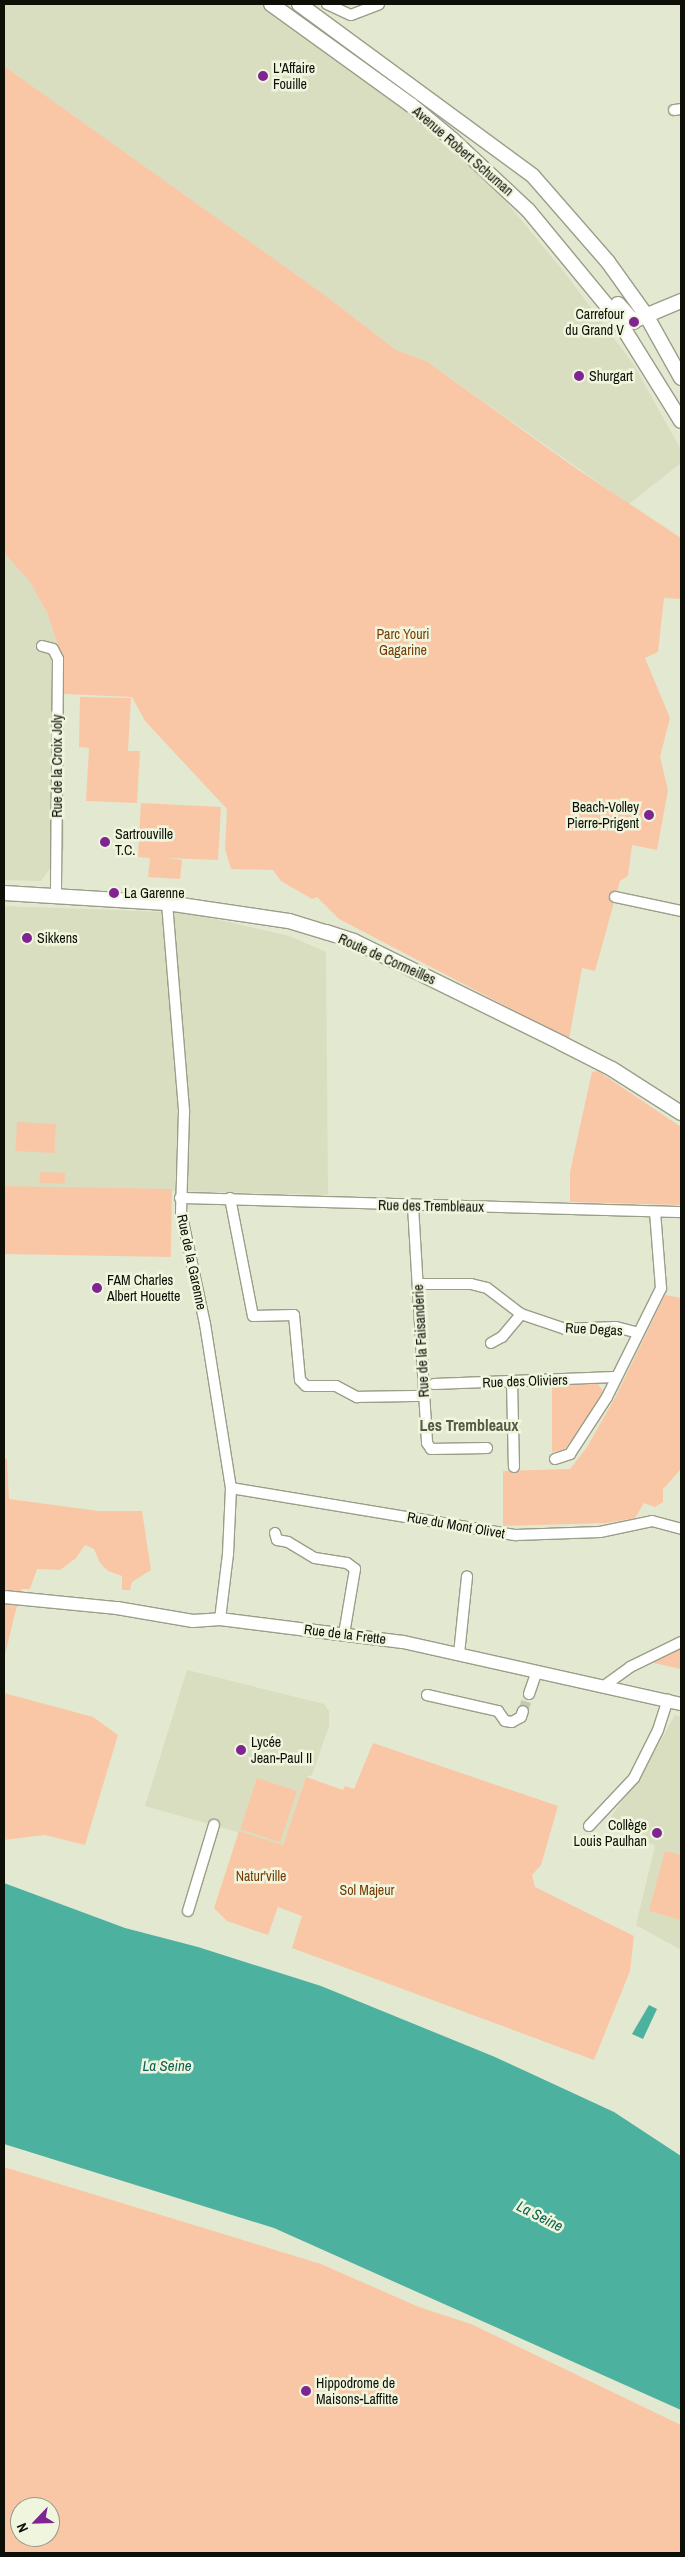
<!DOCTYPE html>
<meta charset="utf-8">
<style>
body{margin:0}
#map{position:relative;width:685px;height:2557px;overflow:hidden;background:#e3e8d0;font-family:"Archivo Narrow",sans-serif}
div>[style]{position:absolute}
[style*='--x']{left:calc(var(--x)*1px);top:calc(var(--y)*1px);width:calc(var(--w)*1px);rotate:calc(var(--a)*1deg)}
.built>*{inset:0;background:#d8debf}
.green>*{inset:0;background:#fac7a6;transform-origin:0 0}
.water>*{inset:0;background:#4db19f}
.minor-tunnel>*{height:10px;margin-top:-5px;transform-origin:0;background:repeating-linear-gradient(90deg,#c3c8b2 0 10px,transparent 0 15px)}
.roads{filter:drop-shadow(1px 0 #9a9e88) drop-shadow(-1px 0 #9a9e88) drop-shadow(0 1px #9a9e88) drop-shadow(0 -1px #9a9e88)}
.minor>*{height:10px;margin:-5px;padding:0 5px;transform-origin:5px;border-radius:5px;background:#fff}
.tertiary>*{height:12px;margin:-6px;padding:0 6px;transform-origin:6px;border-radius:6px;background:#fff}
.secondary>*{height:14px;margin:-7px;padding:0 7px;transform-origin:7px;border-radius:7px;background:#fff}
.dots>*{width:14px;height:14px;translate:-50% -50%;box-sizing:border-box;border:2px solid #f0f5dd;border-radius:50%}
span{translate:-50% -50%;white-space:nowrap;text-align:center;line-height:1.15;-webkit-text-stroke:5px #f0f5dd;paint-order:stroke}
.poi-label{font-size:14px;color:#0e1008}
.left{translate:0 -50%;text-align:left}
.right{translate:-100% -50%;text-align:right}
.street-label{font-size:14px;color:#0e1008}
.park-label{font-size:14px;color:#773b05}
.water-label{font-size:15px;color:#0e6155;font-style:italic}
.quarter-label{font-size:16px;color:#565a46;font-weight:700}
.frame{position:absolute;inset:0;border:5px solid #0e1008;pointer-events:none}
.north{position:absolute;left:10px;top:2497px;width:50px;height:50px;box-sizing:border-box;background:#f0f5dd;border:1px solid #969988;border-radius:50%;rotate:246deg;font-size:14px;font-weight:700;line-height:20px;text-align:center;color:#0e1008}
.north::after{content:'';display:block;margin:auto;width:18px;height:22px;background:#7f2491;clip-path:polygon(50% 0,100% 100%,50% 72%,0 100%)}
</style>
<div id="map">
<div class="built">
<i style="clip-path:polygon(4px 4px,261px 4px,396px 103px,499px 193px,564px 272px,634px 365px,681px 450px,681px 463px,629px 504px,426px 361px,396px 350px,326px 296px,4px 66px)"></i>
<i style="clip-path:polygon(4px 553px,30px 582px,47px 613px,63px 659px,64px 849px,41px 881px,4px 880px)"></i>
<i style="clip-path:polygon(4px 906px,189px 913px,289px 936px,326px 952px,328px 1195px,4px 1186px)"></i>
<i style="clip-path:polygon(187px 1670px,324px 1704px,329px 1711px,329px 1726px,312px 1775px,306px 1777px,283px 1845px,145px 1806px)"></i>
<i style="clip-path:polygon(675px 1715px,681px 1717px,681px 1950px,636px 1925px,655px 1846px,609px 1820px,646px 1767px)"></i>
</div>
<div class="green">
<i style="clip-path:polygon(4px 66px,326px 296px,396px 350px,426px 361px,577px 469px,681px 538px,681px 599px,664px 598px,658px 652px,645px 658px,670px 718px,660px 757px,668px 790px,657px 850px,632px 845px,628px 876px,620px 881px,595px 971px,582px 968px,569px 1039px,339px 919px,317px 897px,312px 899px,281px 881px,273px 870px,231px 869px,225px 849px,227px 809px,145px 721px,132px 697px,64px 694px,63px 659px,47px 613px,30px 582px,4px 553px)"></i>
<i style="clip-path:polygon(80px 697px,131px 698px,128px 751px,140px 751px,137px 803px,86px 801px,89px 748px,79px 747px)"></i>
<i style="clip-path:polygon(141px 803px,221px 807px,218px 860px,167px 858px,182px 860px,180px 879px,148px 877px,150px 858px,138px 857px)"></i>
<i style="clip-path:polygon(598px 1071px,681px 1127px,681px 1205px,570px 1202px,570px 1172px,592px 1072px)"></i>
<i style="left:17px;top:1122px;width:39px;height:29px;rotate:3deg"></i>
<i style="left:40px;top:1172px;width:25px;height:11px;rotate:2deg"></i>
<i style="left:4px;top:1186px;width:168px;height:68px;rotate:1deg"></i>
<i style="clip-path:polygon(665px 1295px,681px 1298px,681px 1469px,663px 1489px,663px 1502px,655px 1507px,644px 1503px,635px 1518px,606px 1523px,503px 1526px,503px 1471px,570px 1469px,587px 1447px,616px 1396px)"></i>
<i style="clip-path:polygon(595px 1380px,603px 1391px,592px 1413px,564px 1450px,552px 1452px,552px 1383px)"></i>
<i style="clip-path:polygon(4px 1458px,7px 1459px,9px 1499px,99px 1511px,142px 1511px,151px 1570px,132px 1582px,130px 1590px,122px 1590px,122px 1576px,108px 1571px,100px 1563px,94px 1549px,85px 1545px,76px 1558px,60px 1570px,37px 1569px,30px 1589px,21px 1589px,4px 1659px)"></i>
<i style="clip-path:polygon(681px 1646px,681px 1669px,654px 1663px,653px 1661px)"></i>
<i style="clip-path:polygon(4px 1693px,93px 1717px,118px 1735px,85px 1845px,45px 1835px,4px 1840px)"></i>
<i style="clip-path:polygon(373px 1743px,558px 1806px,541px 1865px,532px 1875px,535px 1887px,634px 1936px,630px 1971px,594px 2060px,292px 1948px,302px 1916px,278px 1907px,268px 1935px,227px 1921px,214px 1908px,239px 1831px,283px 1845px,306px 1777px,343px 1790px,345px 1786px,354px 1789px)"></i>
<i style="left:257px;top:1778px;width:42px;height:54px;rotate:18deg"></i>
<i style="clip-path:polygon(665px 1851px,681px 1855px,681px 1920px,649px 1911px)"></i>
<i style="clip-path:polygon(evenodd,4px 2167px,321px 2264px,419px 2307px,471px 2324px,681px 2425px,681px 2553px,4px 2553px,4px 2167px,20px 2507px,50px 2507px,50px 2537px,20px 2537px,20px 2507px)"></i>
</div>
<div class="water">
<i style="clip-path:polygon(4px 1883px,125px 1928px,198px 1947px,321px 1986px,495px 2057px,614px 2112px,681px 2156px,681px 2410px,274px 2228px,4px 2144px)"></i>
<i style="clip-path:polygon(649px 2005px,657px 2009px,643px 2039px,632px 2034px)"></i>
</div>
<div class="minor-tunnel">
<i style="--x:523;--y:1711;--w:18;--a:-71"></i>
</div>
<div class="roads">
<div class="minor">
<i style="--x:327;--y:4;--w:26;--a:25"></i>
<i style="--x:351;--y:15;--w:30;--a:-21"></i>
<i style="--x:674;--y:110;--w:7;--a:-8"></i>
<i style="--x:42;--y:646;--w:11;--a:15"></i>
<i style="--x:53;--y:649;--w:11;--a:63"></i>
<i style="--x:58;--y:659;--w:237;--a:90.5"></i>
<i style="--x:615;--y:897;--w:67;--a:12"></i>
<i style="--x:167;--y:903;--w:210;--a:85.3"></i>
<i style="--x:184;--y:1112;--w:100;--a:91.7"></i>
<i style="--x:181;--y:1212;--w:115;--a:77.9"></i>
<i style="--x:205;--y:1324;--w:166;--a:81"></i>
<i style="--x:231;--y:1488;--w:66;--a:92.6"></i>
<i style="--x:228;--y:1554;--w:65;--a:97"></i>
<i style="--x:180;--y:1198;--w:501;--a:1.6"></i>
<i style="--x:230;--y:1198;--w:120;--a:79"></i>
<i style="--x:253;--y:1316;--w:41;--a:-1.4"></i>
<i style="--x:294;--y:1315;--w:65;--a:84.7"></i>
<i style="--x:300;--y:1380;--w:8;--a:45"></i>
<i style="--x:306;--y:1386;--w:30;--a:0"></i>
<i style="--x:336;--y:1386;--w:24;--a:28"></i>
<i style="--x:357;--y:1397;--w:67;--a:-0.9"></i>
<i style="--x:413;--y:1206;--w:237;--a:86.6"></i>
<i style="--x:427;--y:1443;--w:7;--a:56"></i>
<i style="--x:431;--y:1449;--w:56;--a:-1"></i>
<i style="--x:419;--y:1284;--w:52;--a:0"></i>
<i style="--x:471;--y:1284;--w:16;--a:14"></i>
<i style="--x:487;--y:1288;--w:43;--a:37.4"></i>
<i style="--x:521;--y:1314;--w:46;--a:18.8"></i>
<i style="--x:565;--y:1329;--w:51;--a:-2.2"></i>
<i style="--x:616;--y:1327;--w:23;--a:15"></i>
<i style="--x:491;--y:1343;--w:13;--a:-29"></i>
<i style="--x:502;--y:1337;--w:30;--a:-50"></i>
<i style="--x:512;--y:1381;--w:86;--a:88.7"></i>
<i style="--x:434;--y:1384;--w:181;--a:-2.2"></i>
<i style="--x:555;--y:1459;--w:16;--a:-18"></i>
<i style="--x:570;--y:1454;--w:68;--a:-57"></i>
<i style="--x:607;--y:1397;--w:122;--a:-63.6"></i>
<i style="--x:661;--y:1288;--w:76;--a:-94.5"></i>
<i style="--x:231;--y:1488;--w:289;--a:9.4"></i>
<i style="--x:516;--y:1535;--w:84;--a:-2"></i>
<i style="--x:600;--y:1532;--w:53;--a:-11.9"></i>
<i style="--x:652;--y:1521;--w:30;--a:15"></i>
<i style="--x:275;--y:1533;--w:7;--a:74"></i>
<i style="--x:277;--y:1540;--w:11;--a:10"></i>
<i style="--x:288;--y:1542;--w:31;--a:31"></i>
<i style="--x:315;--y:1558;--w:32;--a:9"></i>
<i style="--x:347;--y:1563;--w:10;--a:37"></i>
<i style="--x:355;--y:1569;--w:66;--a:99.6"></i>
<i style="--x:459;--y:1654;--w:78;--a:-84.1"></i>
<i style="--x:604;--y:1686;--w:32;--a:-36"></i>
<i style="--x:630;--y:1667;--w:57;--a:-26.1"></i>
<i style="--x:529;--y:1694;--w:24;--a:-71"></i>
<i style="--x:427;--y:1695;--w:73;--a:12.7"></i>
<i style="--x:498;--y:1711;--w:12;--a:55"></i>
<i style="--x:505;--y:1721;--w:7;--a:8"></i>
<i style="--x:512;--y:1722;--w:10;--a:-29"></i>
<i style="--x:521;--y:1717;--w:6;--a:-72"></i>
<i style="--x:589;--y:1826;--w:66;--a:-46.8"></i>
<i style="--x:634;--y:1778;--w:54;--a:-63.4"></i>
<i style="--x:658;--y:1730;--w:32;--a:-72"></i>
<i style="--x:188;--y:1911;--w:90;--a:-73.2"></i>
</div>
<div class="tertiary">
<i style="--x:4;--y:1597;--w:114;--a:5.6"></i>
<i style="--x:117;--y:1608;--w:77;--a:9.7"></i>
<i style="--x:193;--y:1621;--w:27;--a:-4"></i>
<i style="--x:220;--y:1619;--w:184;--a:7.2"></i>
<i style="--x:403;--y:1642;--w:285;--a:12.6"></i>
</div>
<div class="secondary">
<i style="--x:271;--y:4;--w:173;--a:35.8"></i>
<i style="--x:411;--y:105;--w:53;--a:39.7"></i>
<i style="--x:452;--y:139;--w:104;--a:43.1"></i>
<i style="--x:528;--y:210;--w:140;--a:50.5"></i>
<i style="--x:617;--y:318;--w:121;--a:58.1"></i>
<i style="--x:299;--y:4;--w:290;--a:36.3"></i>
<i style="--x:533;--y:176;--w:114;--a:48.9"></i>
<i style="--x:608;--y:262;--w:65;--a:54.4"></i>
<i style="--x:646;--y:315;--w:72;--a:60.9"></i>
<i style="--x:618;--y:304;--w:24;--a:48"></i>
<i style="--x:638;--y:319;--w:47;--a:-22.7"></i>
<i style="--x:4;--y:893;--w:163;--a:3.5"></i>
<i style="--x:167;--y:903;--w:123;--a:8.4"></i>
<i style="--x:289;--y:921;--w:39;--a:17"></i>
<i style="--x:326;--y:932;--w:29;--a:18"></i>
<i style="--x:354;--y:941;--w:231;--a:26.2"></i>
<i style="--x:561;--y:1043;--w:57;--a:27"></i>
<i style="--x:612;--y:1069;--w:82;--a:32.5"></i>
</div>
</div>
<div class="dots">
<i style="left:263px;top:76px;background:#7f2491"></i>
<i style="left:634px;top:322px;background:#7f2491"></i>
<i style="left:579px;top:376px;background:#7f2491"></i>
<i style="left:649px;top:815px;background:#7f2491"></i>
<i style="left:105px;top:842px;background:#7f2491"></i>
<i style="left:114px;top:893px;background:#7f2491"></i>
<i style="left:27px;top:938px;background:#7f2491"></i>
<i style="left:97px;top:1288px;background:#7f2491"></i>
<i style="left:241px;top:1750px;background:#7f2491"></i>
<i style="left:657px;top:1833px;background:#7f2491"></i>
<i style="left:306px;top:2391px;background:#7f2491"></i>
</div>
<div class="poi-label">
<span class="left" style="left:273px;top:76px">L'Affaire<br>Fouille</span>
<span class="right" style="left:624px;top:322px">Carrefour<br>du Grand V</span>
<span class="left" style="left:589px;top:376px">Shurgart</span>
<span class="right" style="left:639px;top:815px">Beach-Volley<br>Pierre-Prigent</span>
<span class="left" style="left:115px;top:842px">Sartrouville<br>T.C.</span>
<span class="left" style="left:124px;top:893px">La Garenne</span>
<span class="left" style="left:37px;top:938px">Sikkens</span>
<span class="left" style="left:107px;top:1288px">FAM Charles<br>Albert Houette</span>
<span class="left" style="left:251px;top:1750px">Lycée<br>Jean-Paul II</span>
<span class="right" style="left:647px;top:1833px">Collège<br>Louis Paulhan</span>
<span class="left" style="left:316px;top:2391px">Hippodrome de<br>Maisons-Laffitte</span>
</div>
<div class="street-label">
<span style="left:463px;top:151px;rotate:41deg">Avenue Robert Schuman</span>
<span style="left:57px;top:766px;rotate:-90deg">Rue de la Croix Joly</span>
<span style="left:387px;top:959px;rotate:24deg">Route de Cormeilles</span>
<span style="left:431px;top:1206px;rotate:1deg">Rue des Trembleaux</span>
<span style="left:192px;top:1262px;rotate:78deg">Rue de la Garenne</span>
<span style="left:594px;top:1329px;rotate:3deg">Rue Degas</span>
<span style="left:421px;top:1341px;rotate:-93deg">Rue de la Faisanderie</span>
<span style="left:525px;top:1381px;rotate:-2deg">Rue des Oliviers</span>
<span style="left:456px;top:1525px;rotate:10deg">Rue du Mont Olivet</span>
<span style="left:345px;top:1634px;rotate:7deg">Rue de la Frette</span>
</div>
<div class="park-label">
<span style="left:403px;top:642px">Parc Youri<br>Gagarine</span>
<span style="left:261px;top:1876px">Natur'ville</span>
<span style="left:367px;top:1890px">Sol Majeur</span>
</div>
<div class="water-label">
<span style="left:167px;top:2066px">La Seine</span>
<span style="left:540px;top:2216px;rotate:27deg">La Seine</span>
</div>
<div class="quarter-label">
<span style="left:469px;top:1425px">Les Trembleaux</span>
</div>
<div class="frame"></div>
<div class="north">N</div>
</div>
